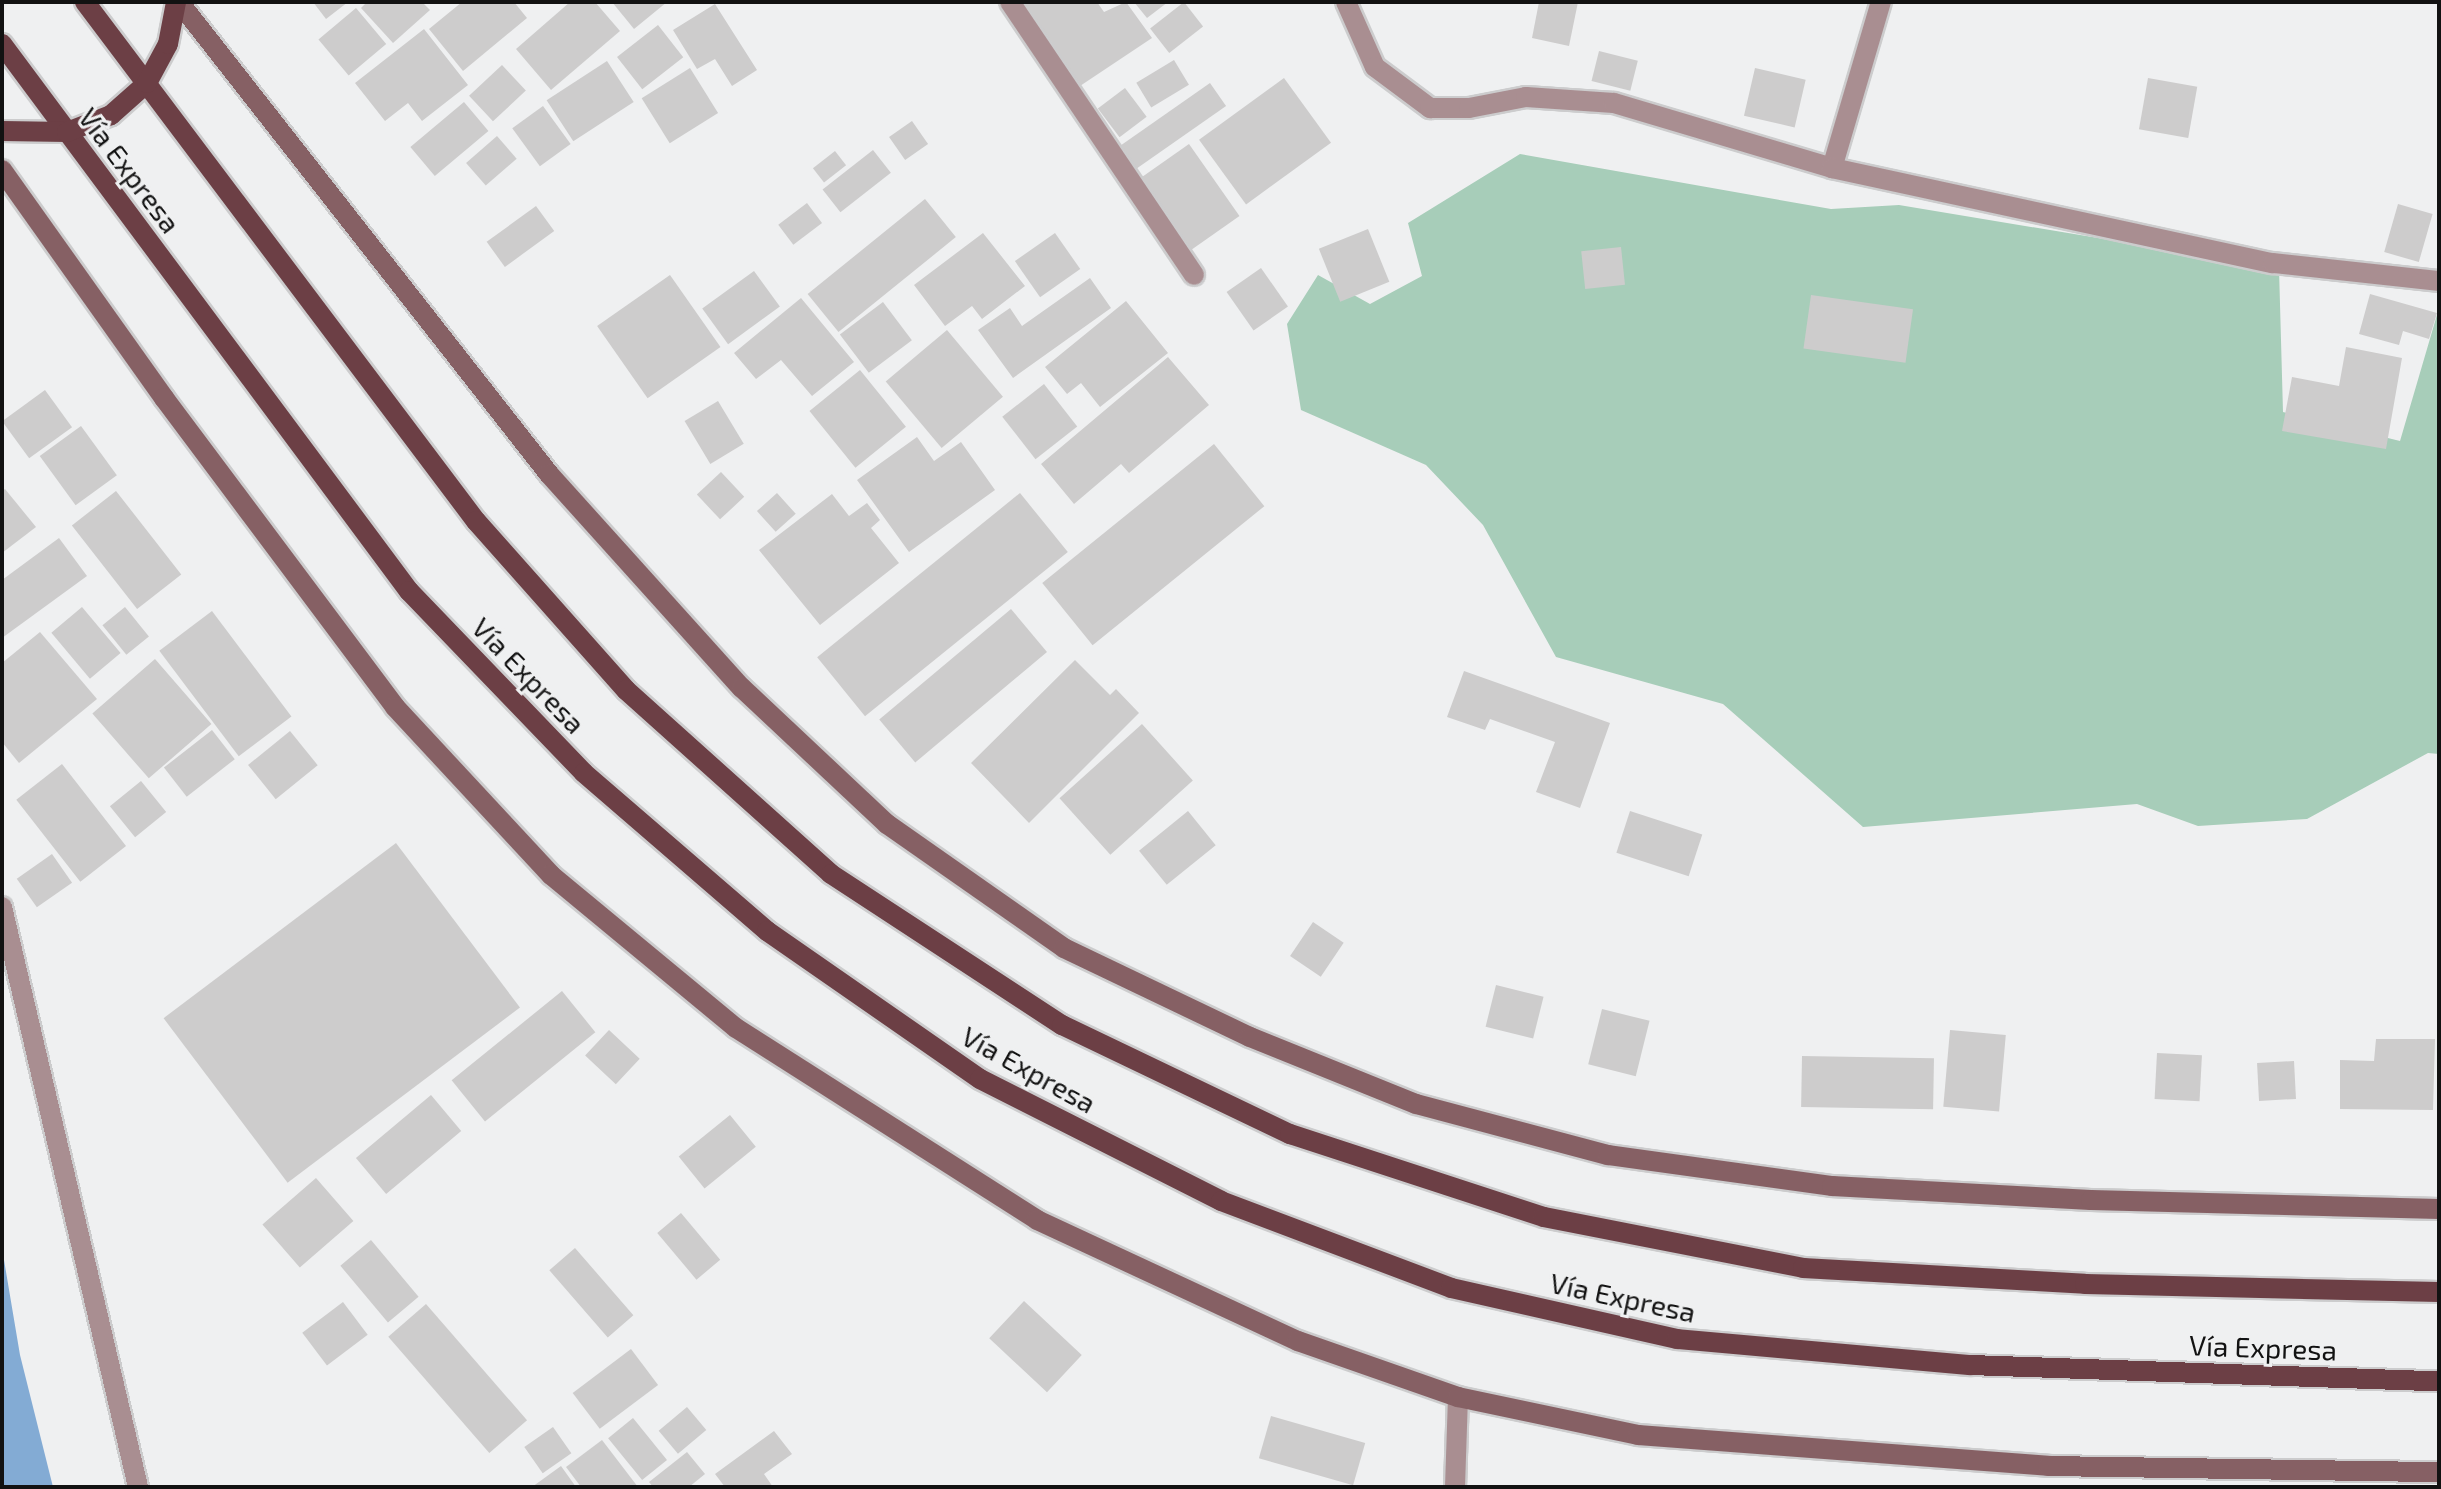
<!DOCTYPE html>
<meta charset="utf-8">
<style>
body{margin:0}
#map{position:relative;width:2441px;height:1489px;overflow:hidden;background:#eff0f1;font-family:"Exo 2",sans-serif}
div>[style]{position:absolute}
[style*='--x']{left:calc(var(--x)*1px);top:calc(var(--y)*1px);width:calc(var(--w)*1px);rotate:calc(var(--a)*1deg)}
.green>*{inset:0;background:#a7cdb9}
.water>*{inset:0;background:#83abd4}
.building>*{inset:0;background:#cdcccc;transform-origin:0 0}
.roads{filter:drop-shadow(2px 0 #cccccd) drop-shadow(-2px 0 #cccccd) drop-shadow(0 2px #cccccd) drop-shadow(0 -2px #cccccd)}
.street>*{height:20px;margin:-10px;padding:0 10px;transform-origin:10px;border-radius:10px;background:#a98e91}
.secondary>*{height:20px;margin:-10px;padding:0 10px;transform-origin:10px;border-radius:10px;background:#866064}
.primary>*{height:20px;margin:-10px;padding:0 10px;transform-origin:10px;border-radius:10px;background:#6c3f45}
span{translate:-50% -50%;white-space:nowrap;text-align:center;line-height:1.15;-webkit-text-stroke:6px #eff0f1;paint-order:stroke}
.street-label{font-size:28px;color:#121212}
.frame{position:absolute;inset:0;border:4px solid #121212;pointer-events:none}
</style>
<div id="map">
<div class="green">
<i style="clip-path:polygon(1520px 154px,1831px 209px,1899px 205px,2279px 268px,2283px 412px,2400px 441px,2439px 308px,2439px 754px,2428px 753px,2307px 819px,2198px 826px,2137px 804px,1863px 827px,1723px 704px,1556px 657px,1483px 525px,1426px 465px,1301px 410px,1287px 324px,1318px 275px,1370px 304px,1422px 276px,1408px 223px)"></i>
</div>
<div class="water">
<i style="clip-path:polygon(2px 1248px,20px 1355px,53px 1487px,2px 1487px)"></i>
</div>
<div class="building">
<i style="clip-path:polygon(313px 2px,348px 2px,326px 19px)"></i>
<i style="clip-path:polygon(367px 2px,422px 2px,430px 10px,393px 43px,361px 8px)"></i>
<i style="clip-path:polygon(462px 2px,514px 2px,527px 18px,463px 71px,429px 29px)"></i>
<i style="clip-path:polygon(570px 2px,595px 2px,620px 31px,551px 90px,516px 49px)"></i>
<i style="clip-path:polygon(612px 2px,667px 2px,634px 29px)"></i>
<i style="clip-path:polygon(1017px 2px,1097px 2px,1104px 12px,1126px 2px,1152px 38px,1077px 88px)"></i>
<i style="clip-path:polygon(1134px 2px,1168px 2px,1147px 18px)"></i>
<i style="left:1184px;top:2px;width:31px;height:43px;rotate:52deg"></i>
<i style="clip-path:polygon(1539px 2px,1578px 2px,1569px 46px,1532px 38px)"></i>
<i style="clip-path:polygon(715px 4px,757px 70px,732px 86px,715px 59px,697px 69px,673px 30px)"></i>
<i style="left:356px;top:8px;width:47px;height:49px;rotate:50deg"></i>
<i style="left:658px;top:25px;width:41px;height:52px;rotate:52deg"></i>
<i style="clip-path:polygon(424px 29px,468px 85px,422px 121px,408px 103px,385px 121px,355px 83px)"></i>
<i style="left:1599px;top:51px;width:40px;height:31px;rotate:14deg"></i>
<i style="left:1174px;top:60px;width:29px;height:44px;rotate:59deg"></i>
<i style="left:607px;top:61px;width:49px;height:72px;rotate:57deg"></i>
<i style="left:502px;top:65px;width:35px;height:45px;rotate:47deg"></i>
<i style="left:690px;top:68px;width:53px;height:57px;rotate:58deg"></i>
<i style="left:1755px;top:68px;width:52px;height:49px;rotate:13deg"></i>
<i style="left:1284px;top:78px;width:80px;height:105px;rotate:54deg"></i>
<i style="left:2148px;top:78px;width:50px;height:52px;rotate:10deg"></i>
<i style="left:1210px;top:83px;width:28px;height:120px;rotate:55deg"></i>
<i style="left:1125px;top:88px;width:36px;height:34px;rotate:53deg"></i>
<i style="left:464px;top:102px;width:38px;height:70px;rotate:50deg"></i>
<i style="left:543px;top:106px;width:47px;height:38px;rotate:54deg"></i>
<i style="left:912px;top:121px;width:28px;height:28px;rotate:55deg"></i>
<i style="left:497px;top:136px;width:30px;height:41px;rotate:49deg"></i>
<i style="left:1189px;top:144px;width:88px;height:63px;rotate:55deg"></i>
<i style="left:873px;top:150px;width:29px;height:64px;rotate:52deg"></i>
<i style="left:835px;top:151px;width:18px;height:28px;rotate:52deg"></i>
<i style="left:925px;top:199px;width:49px;height:151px;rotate:51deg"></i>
<i style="left:807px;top:203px;width:25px;height:36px;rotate:53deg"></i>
<i style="left:2398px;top:204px;width:36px;height:50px;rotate:16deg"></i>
<i style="left:536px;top:206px;width:31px;height:61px;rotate:54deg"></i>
<i style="left:1368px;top:229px;width:57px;height:53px;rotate:68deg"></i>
<i style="clip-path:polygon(983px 233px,1025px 286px,982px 319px,972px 306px,945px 326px,914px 285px)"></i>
<i style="left:1055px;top:233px;width:44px;height:49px;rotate:55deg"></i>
<i style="left:1621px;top:247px;width:38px;height:40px;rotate:84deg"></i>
<i style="left:1261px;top:268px;width:47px;height:42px;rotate:55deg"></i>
<i style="left:754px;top:271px;width:44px;height:64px;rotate:54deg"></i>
<i style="left:670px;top:275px;width:88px;height:89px;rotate:55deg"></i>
<i style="clip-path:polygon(1090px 278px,1111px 308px,1013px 378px,978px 330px,1010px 308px,1022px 326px)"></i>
<i style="clip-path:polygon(2370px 294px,2437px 313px,2429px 339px,2403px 331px,2399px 345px,2359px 334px)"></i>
<i style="left:1811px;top:295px;width:103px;height:54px;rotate:8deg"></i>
<i style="clip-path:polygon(801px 298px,854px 362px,812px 396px,781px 360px,756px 379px,734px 353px)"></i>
<i style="clip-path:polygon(1126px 301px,1168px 353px,1100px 407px,1081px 383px,1067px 394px,1045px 367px)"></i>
<i style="left:883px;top:302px;width:48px;height:54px;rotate:53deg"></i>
<i style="left:947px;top:330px;width:87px;height:80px;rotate:50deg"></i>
<i style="clip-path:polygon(2346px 347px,2402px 358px,2386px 449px,2282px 431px,2292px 377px,2339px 386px)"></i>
<i style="clip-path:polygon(1168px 357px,1209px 405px,1129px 473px,1121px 464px,1074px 504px,1041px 464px)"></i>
<i style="left:860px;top:370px;width:73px;height:65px;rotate:51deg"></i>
<i style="left:1044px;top:384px;width:54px;height:53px;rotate:52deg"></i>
<i style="left:45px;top:390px;width:46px;height:53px;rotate:54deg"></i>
<i style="left:718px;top:401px;width:50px;height:39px;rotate:59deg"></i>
<i style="left:81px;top:426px;width:61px;height:51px;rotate:54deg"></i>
<i style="clip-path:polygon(917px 437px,934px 461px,961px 442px,995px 490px,909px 552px,857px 480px)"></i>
<i style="left:1214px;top:444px;width:80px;height:221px;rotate:51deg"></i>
<i style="left:721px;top:472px;width:34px;height:33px;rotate:47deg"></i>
<i style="clip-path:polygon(5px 489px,36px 527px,2px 553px,2px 491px)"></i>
<i style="left:116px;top:491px;width:106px;height:56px;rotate:52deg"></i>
<i style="left:777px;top:493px;width:28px;height:27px;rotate:48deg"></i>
<i style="left:1020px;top:493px;width:76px;height:261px;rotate:51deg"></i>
<i style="clip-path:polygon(832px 494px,849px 516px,867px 503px,880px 520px,871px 528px,899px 563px,820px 625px,759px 550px)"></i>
<i style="clip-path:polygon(59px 538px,87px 576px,2px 638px,2px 580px)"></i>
<i style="left:82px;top:607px;width:60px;height:40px;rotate:50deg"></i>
<i style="left:125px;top:607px;width:38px;height:29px;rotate:51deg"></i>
<i style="left:1011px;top:609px;width:56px;height:172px;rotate:50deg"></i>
<i style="left:212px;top:611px;width:132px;height:66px;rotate:53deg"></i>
<i style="clip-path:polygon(40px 632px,97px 699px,19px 763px,2px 742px,2px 663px)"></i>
<i style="left:155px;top:659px;width:86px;height:83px;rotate:49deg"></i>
<i style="clip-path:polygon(1075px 660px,1110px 695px,1116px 689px,1139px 713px,1029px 823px,971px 763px)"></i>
<i style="clip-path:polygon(1464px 671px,1610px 723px,1580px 808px,1536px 792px,1555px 742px,1490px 719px,1485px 730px,1447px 717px)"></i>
<i style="left:1142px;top:724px;width:76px;height:111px;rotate:48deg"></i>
<i style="left:212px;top:730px;width:37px;height:61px;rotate:52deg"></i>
<i style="left:290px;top:731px;width:44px;height:54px;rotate:51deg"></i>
<i style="left:62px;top:764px;width:104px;height:58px;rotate:52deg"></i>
<i style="left:141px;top:781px;width:40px;height:40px;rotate:51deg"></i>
<i style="left:1188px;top:811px;width:44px;height:63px;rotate:51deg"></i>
<i style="left:1630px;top:811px;width:76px;height:44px;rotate:18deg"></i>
<i style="left:396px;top:843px;width:206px;height:291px;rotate:53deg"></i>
<i style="left:52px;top:854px;width:35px;height:43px;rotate:55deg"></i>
<i style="left:1313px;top:922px;width:37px;height:41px;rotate:34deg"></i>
<i style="left:1496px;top:985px;width:49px;height:43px;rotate:14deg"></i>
<i style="left:562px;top:991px;width:53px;height:142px;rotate:51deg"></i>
<i style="left:1602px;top:1009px;width:49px;height:57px;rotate:14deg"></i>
<i style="left:609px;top:1030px;width:42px;height:35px;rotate:43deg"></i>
<i style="left:1950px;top:1030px;width:56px;height:77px;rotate:5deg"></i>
<i style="clip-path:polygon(2376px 1039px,2435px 1039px,2433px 1110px,2340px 1109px,2340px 1060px,2374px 1061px)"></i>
<i style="left:2157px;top:1053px;width:45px;height:46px;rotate:3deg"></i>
<i style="left:1802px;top:1056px;width:132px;height:51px;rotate:1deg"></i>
<i style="left:2294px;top:1061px;width:38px;height:37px;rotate:87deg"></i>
<i style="left:431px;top:1095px;width:47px;height:98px;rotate:50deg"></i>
<i style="left:730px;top:1115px;width:41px;height:66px;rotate:51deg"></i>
<i style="left:316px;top:1178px;width:57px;height:71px;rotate:49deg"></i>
<i style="left:681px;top:1213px;width:61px;height:31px;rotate:50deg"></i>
<i style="left:371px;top:1240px;width:74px;height:40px;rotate:50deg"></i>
<i style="left:575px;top:1248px;width:89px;height:34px;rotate:49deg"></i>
<i style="left:1024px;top:1301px;width:79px;height:51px;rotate:43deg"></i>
<i style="left:343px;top:1302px;width:41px;height:51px;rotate:53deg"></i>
<i style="left:426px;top:1304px;width:154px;height:50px;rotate:49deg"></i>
<i style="left:631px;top:1349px;width:45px;height:73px;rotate:53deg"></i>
<i style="left:687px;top:1407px;width:30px;height:37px;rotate:50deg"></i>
<i style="left:1271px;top:1416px;width:98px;height:44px;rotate:16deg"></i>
<i style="left:633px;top:1418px;width:54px;height:32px;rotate:51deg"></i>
<i style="left:553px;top:1427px;width:32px;height:35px;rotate:55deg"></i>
<i style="clip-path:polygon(774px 1431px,792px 1454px,764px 1474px,773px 1487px,725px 1487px,715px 1474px)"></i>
<i style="clip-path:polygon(602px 1440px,638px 1487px,581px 1487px,566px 1467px)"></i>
<i style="clip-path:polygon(687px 1452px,705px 1474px,689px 1487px,653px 1487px,649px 1482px)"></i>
<i style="clip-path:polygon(561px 1466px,576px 1487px,532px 1487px)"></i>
</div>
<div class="roads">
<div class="street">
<i style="--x:1010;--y:2;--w:329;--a:56"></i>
<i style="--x:1346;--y:2;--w:71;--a:66"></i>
<i style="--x:1375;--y:67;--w:69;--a:36.7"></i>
<i style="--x:1430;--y:108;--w:39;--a:0"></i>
<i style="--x:1469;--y:108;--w:58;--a:-10.9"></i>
<i style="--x:1526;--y:97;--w:88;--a:3.9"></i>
<i style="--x:1614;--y:103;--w:227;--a:16.6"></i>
<i style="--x:1832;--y:168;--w:173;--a:-73.6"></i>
<i style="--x:1832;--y:168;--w:451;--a:12.2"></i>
<i style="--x:2273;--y:263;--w:167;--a:6.2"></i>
<i style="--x:2;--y:907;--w:596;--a:76.8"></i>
<i style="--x:1455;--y:1487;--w:90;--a:-88.1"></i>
</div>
<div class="secondary">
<i style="--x:179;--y:2;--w:600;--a:51.91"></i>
<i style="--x:549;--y:474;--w:288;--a:48"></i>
<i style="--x:742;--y:688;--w:199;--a:43.2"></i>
<i style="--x:887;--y:824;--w:216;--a:35"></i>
<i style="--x:1064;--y:948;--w:206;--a:25.6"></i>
<i style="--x:1250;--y:1037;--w:179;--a:22"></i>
<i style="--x:1416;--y:1104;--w:199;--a:14.9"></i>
<i style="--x:1608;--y:1155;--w:226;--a:7.9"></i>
<i style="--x:1832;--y:1186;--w:259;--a:3.1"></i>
<i style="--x:2091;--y:1200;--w:348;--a:1.5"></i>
<i style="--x:2;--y:170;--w:280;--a:54.6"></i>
<i style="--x:164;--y:398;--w:386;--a:53.2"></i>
<i style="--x:395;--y:707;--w:229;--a:47.1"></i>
<i style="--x:551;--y:875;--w:240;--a:39.6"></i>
<i style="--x:736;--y:1028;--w:357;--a:32.5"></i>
<i style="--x:1037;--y:1220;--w:288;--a:24.9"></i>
<i style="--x:1298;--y:1341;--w:170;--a:19.3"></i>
<i style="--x:1458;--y:1397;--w:184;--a:11.9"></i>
<i style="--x:1638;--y:1435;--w:411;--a:4.3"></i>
<i style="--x:2048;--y:1466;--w:391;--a:0.9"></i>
</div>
<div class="primary">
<i style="--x:85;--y:2;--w:650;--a:53.01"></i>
<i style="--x:476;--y:521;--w:226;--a:48.4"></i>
<i style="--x:626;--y:690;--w:275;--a:41.9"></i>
<i style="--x:831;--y:874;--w:276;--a:33.2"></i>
<i style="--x:1062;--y:1025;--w:253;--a:25.6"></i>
<i style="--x:1290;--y:1134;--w:267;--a:18.1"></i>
<i style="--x:1544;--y:1217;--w:264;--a:11.1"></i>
<i style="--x:1803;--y:1268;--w:282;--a:3.2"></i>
<i style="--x:2085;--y:1284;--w:354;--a:1.3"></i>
<i style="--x:2;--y:44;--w:682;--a:53.35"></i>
<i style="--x:409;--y:591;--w:252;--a:46.1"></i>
<i style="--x:584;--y:773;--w:242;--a:40.8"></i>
<i style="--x:767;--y:931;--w:259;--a:34.8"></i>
<i style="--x:980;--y:1079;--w:270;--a:26.8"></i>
<i style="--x:1221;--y:1201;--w:246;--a:20.7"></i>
<i style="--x:1451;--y:1288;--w:232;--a:12.7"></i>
<i style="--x:1677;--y:1339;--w:294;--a:5.1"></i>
<i style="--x:1970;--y:1365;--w:469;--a:2"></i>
<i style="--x:2;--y:131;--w:65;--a:0.9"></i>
<i style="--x:67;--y:132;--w:47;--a:-21.1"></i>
<i style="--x:111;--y:115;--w:48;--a:-41.6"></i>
<i style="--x:147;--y:83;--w:44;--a:-61.7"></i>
<i style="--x:168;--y:44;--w:43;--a:-79.2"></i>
</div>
</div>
<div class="street-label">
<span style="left:130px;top:170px;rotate:53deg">Vía Expresa</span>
<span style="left:529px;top:675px;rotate:46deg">Vía Expresa</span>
<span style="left:1029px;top:1069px;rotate:29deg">Vía Expresa</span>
<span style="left:1623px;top:1297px;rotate:12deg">Vía Expresa</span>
<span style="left:2263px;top:1347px;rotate:2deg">Vía Expresa</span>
</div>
<div class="frame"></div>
</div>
